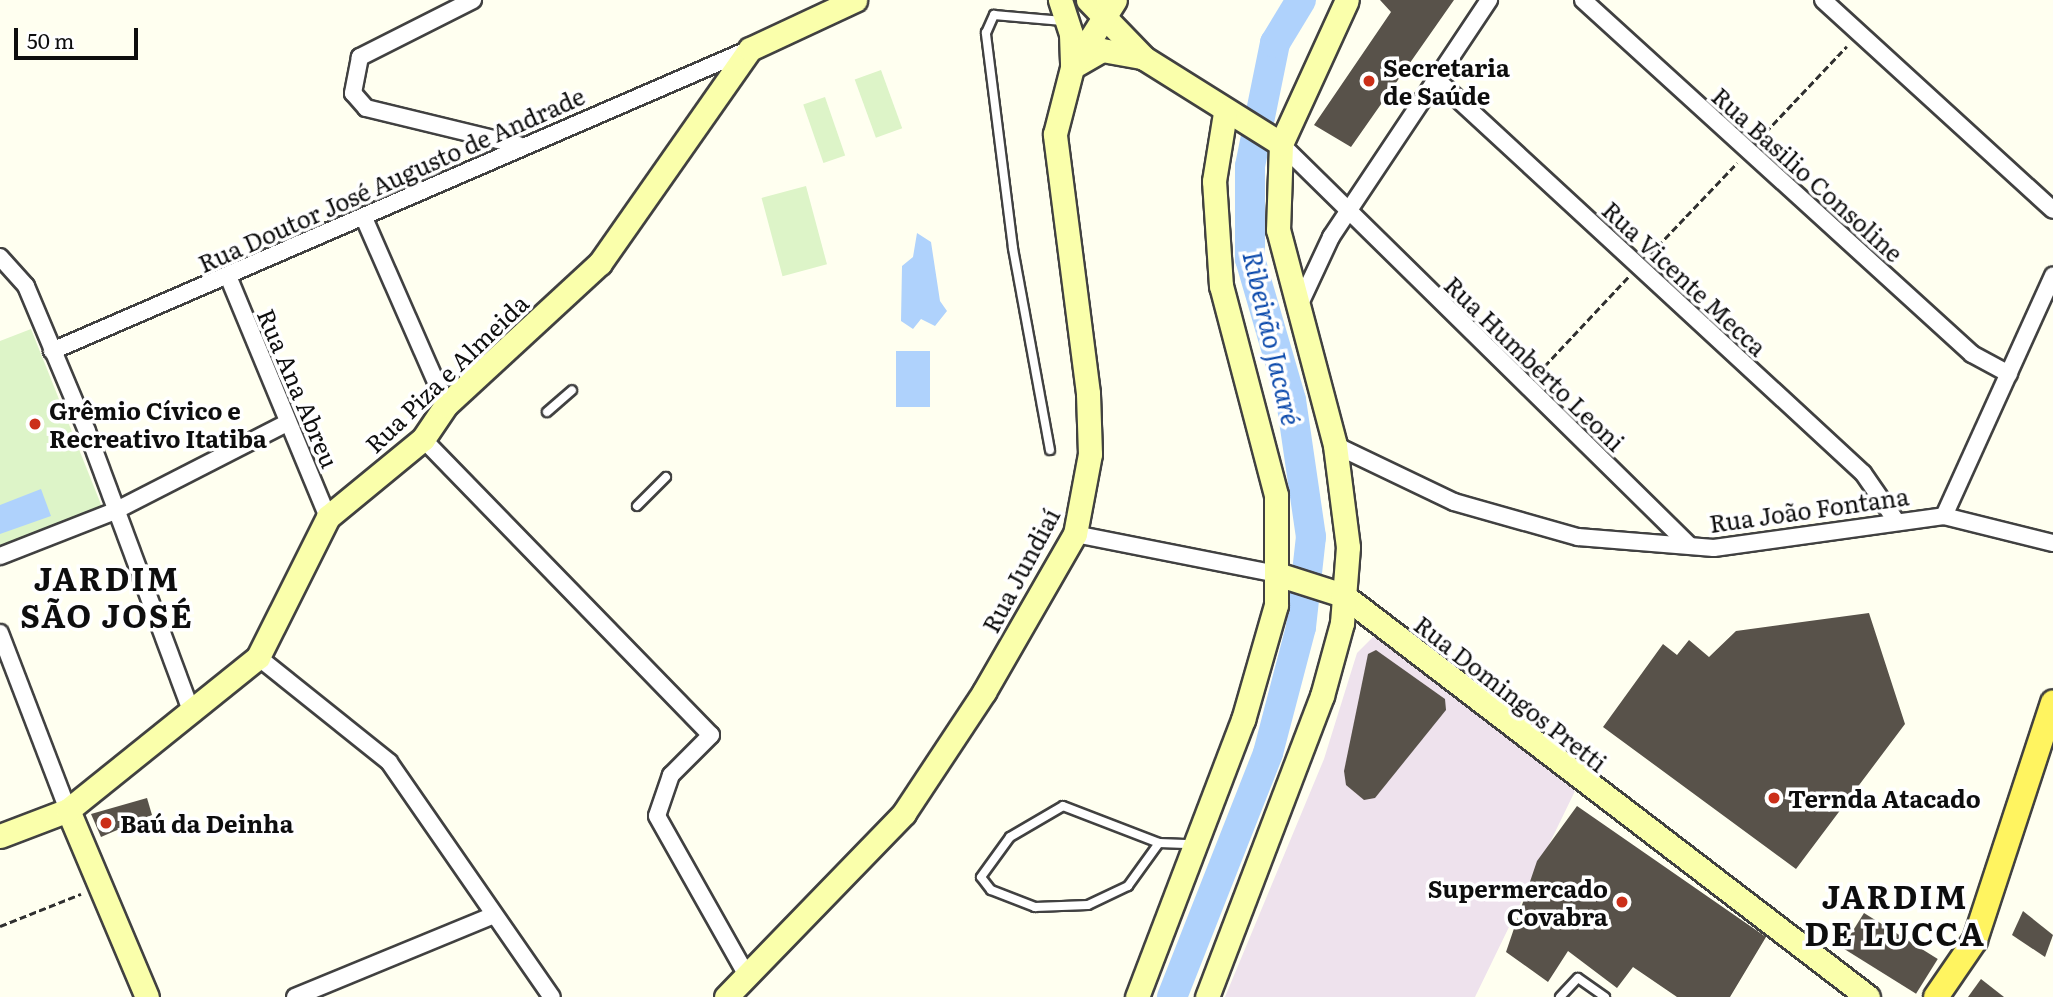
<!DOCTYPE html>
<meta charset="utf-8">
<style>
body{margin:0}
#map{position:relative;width:2053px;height:997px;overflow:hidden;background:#fffff0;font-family:Literata,serif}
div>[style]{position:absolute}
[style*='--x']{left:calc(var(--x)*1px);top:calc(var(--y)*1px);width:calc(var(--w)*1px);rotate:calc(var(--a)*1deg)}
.industrial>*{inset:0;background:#eee2ed}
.pitch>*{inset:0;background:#ddf4c8;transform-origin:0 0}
.water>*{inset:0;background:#afd2fc;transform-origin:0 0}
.river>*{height:30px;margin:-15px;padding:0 15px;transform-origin:15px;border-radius:15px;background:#afd2fc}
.building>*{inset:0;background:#58524a;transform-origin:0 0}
.path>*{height:2.5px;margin-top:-1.25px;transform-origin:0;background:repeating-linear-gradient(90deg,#303030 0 7px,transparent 0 10.5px)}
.roads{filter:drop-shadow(2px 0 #414141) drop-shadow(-2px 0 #414141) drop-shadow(0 2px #414141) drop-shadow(0 -2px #414141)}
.lane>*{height:8px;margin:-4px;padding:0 4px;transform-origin:4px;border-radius:4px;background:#fff}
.street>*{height:16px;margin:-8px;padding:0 8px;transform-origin:8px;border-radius:8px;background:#fff}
.secondary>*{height:23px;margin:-11.5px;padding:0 11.5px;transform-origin:11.5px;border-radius:11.5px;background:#faffab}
.primary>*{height:24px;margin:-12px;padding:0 12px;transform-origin:12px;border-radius:12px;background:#fff460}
.dots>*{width:19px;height:19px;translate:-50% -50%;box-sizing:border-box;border:4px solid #fff;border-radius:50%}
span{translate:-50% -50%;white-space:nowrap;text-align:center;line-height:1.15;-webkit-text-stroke:7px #fff;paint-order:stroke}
.poi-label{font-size:24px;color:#0e0e0e;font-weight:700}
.left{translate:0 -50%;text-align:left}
.right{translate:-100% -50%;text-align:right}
.street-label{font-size:24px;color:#0e0e0e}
.water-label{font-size:26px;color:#0c4aac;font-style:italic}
.district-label{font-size:32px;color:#0e0e0e;font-weight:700;letter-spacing:2px}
.scale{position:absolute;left:14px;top:28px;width:124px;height:32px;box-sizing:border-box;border:4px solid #0e0e0e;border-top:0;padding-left:9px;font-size:21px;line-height:24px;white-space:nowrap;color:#0e0e0e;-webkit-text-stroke:5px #fff;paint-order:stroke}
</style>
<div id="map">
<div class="industrial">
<i style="clip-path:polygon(1375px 635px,1575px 791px,1475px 997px,1225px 997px,1324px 759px,1357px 653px)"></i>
</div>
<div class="pitch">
<i style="left:881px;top:70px;width:62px;height:28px;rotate:70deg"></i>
<i style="left:825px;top:97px;width:62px;height:23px;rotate:71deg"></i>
<i style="left:806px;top:186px;width:81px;height:46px;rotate:75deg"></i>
<i style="clip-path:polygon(31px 329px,102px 507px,0 547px,0 341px)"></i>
</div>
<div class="water">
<i style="clip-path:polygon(917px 233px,931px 242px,940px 301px,947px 311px,935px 326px,921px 319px,913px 329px,901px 321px,902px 266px,913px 257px)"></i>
<i style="left:896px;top:351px;width:34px;height:56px"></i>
<i style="clip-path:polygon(41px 489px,51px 516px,0 534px,0 505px)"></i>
</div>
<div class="river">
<i style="--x:1172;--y:997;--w:262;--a:-68.5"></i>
<i style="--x:1268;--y:753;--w:130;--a:-75.3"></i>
<i style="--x:1301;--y:627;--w:91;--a:-83.7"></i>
<i style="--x:1311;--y:537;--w:138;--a:-98.3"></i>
<i style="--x:1291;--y:400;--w:147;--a:-106.2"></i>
<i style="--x:1250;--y:259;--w:93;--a:-90"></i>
<i style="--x:1250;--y:166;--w:126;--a:-78.5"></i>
<i style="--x:1275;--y:43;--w:50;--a:-58.8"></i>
</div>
<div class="building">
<i style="clip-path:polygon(1380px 0,1454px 0,1351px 147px,1314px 125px,1391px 12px)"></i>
<i style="clip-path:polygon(1869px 613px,1905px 724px,1796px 869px,1603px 727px,1663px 644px,1677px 655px,1689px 640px,1709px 657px,1736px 631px)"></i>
<i style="clip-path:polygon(1376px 650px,1445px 699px,1446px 710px,1375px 798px,1364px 800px,1346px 785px,1344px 771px,1368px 654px)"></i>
<i style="clip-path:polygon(147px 798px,152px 815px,101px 837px,91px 814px)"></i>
<i style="clip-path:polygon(1577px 806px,1766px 937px,1730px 997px,1677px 997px,1633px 967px,1617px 988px,1568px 951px,1548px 982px,1506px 952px,1537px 861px)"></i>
<i style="clip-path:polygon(2023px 911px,2053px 935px,2045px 957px,2012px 935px)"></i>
<i style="left:1864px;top:913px;width:87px;height:41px;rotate:32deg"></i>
<i style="clip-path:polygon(1981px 979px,2004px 997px,1968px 997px)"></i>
</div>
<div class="path">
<i style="--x:1758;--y:140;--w:129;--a:-46.6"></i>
<i style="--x:1650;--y:254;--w:126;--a:-46.3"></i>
<i style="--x:1537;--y:374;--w:133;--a:-46.8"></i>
<i style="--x:0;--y:926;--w:87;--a:-21.6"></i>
</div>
<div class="roads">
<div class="lane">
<i style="--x:547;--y:412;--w:33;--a:-41"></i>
<i style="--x:1050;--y:450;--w:205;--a:-100.4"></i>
<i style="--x:1013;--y:248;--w:217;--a:-97.2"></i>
<i style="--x:986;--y:33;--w:20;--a:-66"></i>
<i style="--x:994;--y:15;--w:69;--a:5"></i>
<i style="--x:637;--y:506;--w:41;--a:-45"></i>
<i style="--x:1159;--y:843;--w:53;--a:125.8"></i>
<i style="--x:1128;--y:886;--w:44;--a:154.6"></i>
<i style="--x:1088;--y:905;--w:53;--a:177.8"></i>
<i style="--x:1035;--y:907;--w:47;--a:-158.9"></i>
<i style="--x:991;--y:890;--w:16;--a:-128"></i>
<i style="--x:981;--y:877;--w:49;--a:-54.1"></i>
<i style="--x:1010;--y:837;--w:61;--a:-30.3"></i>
<i style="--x:1063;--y:806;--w:103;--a:21.1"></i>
<i style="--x:1159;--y:843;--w:33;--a:2"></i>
<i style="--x:1560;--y:997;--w:26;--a:-47"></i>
<i style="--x:1578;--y:978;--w:33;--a:35"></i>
</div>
<div class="street">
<i style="--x:473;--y:0;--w:127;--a:153.2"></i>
<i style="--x:360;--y:57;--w:37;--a:101"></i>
<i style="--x:353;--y:93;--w:20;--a:49"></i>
<i style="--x:366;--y:108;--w:157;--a:13.6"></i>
<i style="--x:1583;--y:0;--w:526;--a:42.3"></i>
<i style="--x:1972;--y:354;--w:42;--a:28.4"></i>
<i style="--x:1823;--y:0;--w:311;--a:42.4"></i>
<i style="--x:1436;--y:79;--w:581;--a:42.7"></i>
<i style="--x:1863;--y:473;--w:55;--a:55.4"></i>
<i style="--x:1281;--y:144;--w:572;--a:44.5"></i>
<i style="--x:364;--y:218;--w:204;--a:66.3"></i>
<i style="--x:0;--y:257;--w:39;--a:48"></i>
<i style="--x:26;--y:286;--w:157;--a:67.2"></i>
<i style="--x:87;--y:431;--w:298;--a:69.6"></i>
<i style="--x:228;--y:276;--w:261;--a:67.5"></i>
<i style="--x:1297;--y:310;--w:81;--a:-65"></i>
<i style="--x:1331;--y:237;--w:285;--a:-56.3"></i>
<i style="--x:52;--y:351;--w:761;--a:-23.4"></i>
<i style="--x:423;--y:439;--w:413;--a:45.8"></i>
<i style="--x:711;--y:735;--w:57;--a:135"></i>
<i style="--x:671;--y:775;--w:43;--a:108.9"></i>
<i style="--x:657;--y:816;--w:181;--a:60.6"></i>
<i style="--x:1335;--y:445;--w:132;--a:25.6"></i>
<i style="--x:1454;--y:502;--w:129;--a:15.8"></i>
<i style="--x:1578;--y:537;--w:136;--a:4.6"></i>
<i style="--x:1714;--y:548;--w:232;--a:-7.9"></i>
<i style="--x:1944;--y:516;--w:112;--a:13.9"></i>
<i style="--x:1944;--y:516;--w:264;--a:-65.6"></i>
<i style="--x:1075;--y:534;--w:206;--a:11.2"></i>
<i style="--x:0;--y:556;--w:123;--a:-21.4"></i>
<i style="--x:115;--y:511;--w:193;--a:-27.1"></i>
<i style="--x:0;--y:633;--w:190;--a:69"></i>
<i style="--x:258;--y:657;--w:168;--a:38.7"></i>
<i style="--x:389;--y:762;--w:286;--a:55.3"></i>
<i style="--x:295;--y:997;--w:215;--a:-22.4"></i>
</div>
<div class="secondary">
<i style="--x:1060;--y:0;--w:36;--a:72"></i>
<i style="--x:1071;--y:34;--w:34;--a:88"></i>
<i style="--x:1088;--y:0;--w:81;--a:46"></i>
<i style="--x:1144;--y:58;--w:162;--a:32.1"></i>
<i style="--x:1074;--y:66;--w:32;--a:-30"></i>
<i style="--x:1102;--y:50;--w:41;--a:9.9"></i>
<i style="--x:1277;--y:574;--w:69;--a:17.7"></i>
<i style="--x:1343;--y:595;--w:661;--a:37.44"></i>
<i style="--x:68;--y:810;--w:203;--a:67.1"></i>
<i style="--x:0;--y:836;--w:73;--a:-20.9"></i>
<i style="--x:68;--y:810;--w:244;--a:-38.8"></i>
<i style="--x:258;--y:657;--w:157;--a:-63.4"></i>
<i style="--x:328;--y:517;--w:123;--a:-39.4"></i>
<i style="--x:423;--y:439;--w:41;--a:-55.9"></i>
<i style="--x:446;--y:405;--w:209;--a:-42.7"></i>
<i style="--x:600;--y:263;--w:261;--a:-55"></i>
<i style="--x:750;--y:49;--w:116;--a:-25"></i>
<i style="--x:726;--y:997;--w:256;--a:-45.9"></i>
<i style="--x:904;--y:813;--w:145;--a:-56.5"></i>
<i style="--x:984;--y:692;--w:182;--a:-60.1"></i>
<i style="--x:1075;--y:534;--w:81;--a:-79.4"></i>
<i style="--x:1090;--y:454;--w:61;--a:-91.9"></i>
<i style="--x:1088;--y:393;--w:261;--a:-97.3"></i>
<i style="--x:1055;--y:134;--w:68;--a:-75.6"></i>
<i style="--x:1072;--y:68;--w:80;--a:-57.7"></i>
<i style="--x:1137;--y:997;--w:297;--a:-69.1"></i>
<i style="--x:1243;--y:720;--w:120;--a:-74"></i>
<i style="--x:1276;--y:605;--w:110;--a:-90"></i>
<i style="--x:1276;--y:495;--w:216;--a:-104.7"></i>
<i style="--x:1221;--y:286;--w:105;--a:-93.8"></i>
<i style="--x:1214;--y:181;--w:69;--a:-80.8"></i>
<i style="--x:1207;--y:997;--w:322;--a:-69.1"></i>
<i style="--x:1322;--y:696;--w:76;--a:-74.7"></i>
<i style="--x:1342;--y:623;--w:76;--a:-85.5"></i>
<i style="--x:1348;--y:547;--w:103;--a:-97.3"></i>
<i style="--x:1335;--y:445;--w:222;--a:-104.8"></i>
<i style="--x:1278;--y:230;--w:86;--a:-88"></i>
<i style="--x:1281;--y:144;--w:158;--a:-65.4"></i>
</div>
<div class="primary">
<i style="--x:1936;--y:997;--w:69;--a:-55.6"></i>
<i style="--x:1975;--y:940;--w:250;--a:-71.8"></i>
</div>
</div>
<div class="dots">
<i style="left:1369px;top:81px;background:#cb2f19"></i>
<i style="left:35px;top:424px;background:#cb2f19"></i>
<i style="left:1774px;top:798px;background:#cb2f19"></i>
<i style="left:106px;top:823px;background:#cb2f19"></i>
<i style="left:1622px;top:902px;background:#cb2f19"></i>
</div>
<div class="poi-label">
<span class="left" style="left:1383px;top:81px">Secretaria<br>de Saúde</span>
<span class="left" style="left:49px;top:424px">Grêmio Cívico e<br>Recreativo Itatiba</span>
<span class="left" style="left:1788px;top:798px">Ternda Atacado</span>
<span class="left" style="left:120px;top:823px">Baú da Deinha</span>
<span class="right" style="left:1608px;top:902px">Supermercado<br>Covabra</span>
</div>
<div class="street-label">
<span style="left:1808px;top:174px;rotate:42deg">Rua Basilio Consoline</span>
<span style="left:391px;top:179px;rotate:-24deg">Rua Doutor José Augusto de Andrade</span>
<span style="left:1685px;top:278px;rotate:43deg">Rua Vicente Mecca</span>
<span style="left:1535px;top:363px;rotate:44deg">Rua Humberto Leoni</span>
<span style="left:446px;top:373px;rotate:-44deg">Rua Piza e Almeida</span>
<span style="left:299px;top:388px;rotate:67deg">Rua Ana Abreu</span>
<span style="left:1809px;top:509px;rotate:-8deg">Rua João Fontana</span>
<span style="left:1020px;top:570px;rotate:-62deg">Rua Jundiaí</span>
<span style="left:1511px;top:693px;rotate:38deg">Rua Domingos Pretti</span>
</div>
<div class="water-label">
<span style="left:1273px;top:338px;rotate:77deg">Ribeirão Jacaré</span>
</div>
<div class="district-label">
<span style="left:107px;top:596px">JARDIM<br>SÃO JOSÉ</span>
<span style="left:1895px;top:914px">JARDIM<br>DE LUCCA</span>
</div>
<div class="scale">50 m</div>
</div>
